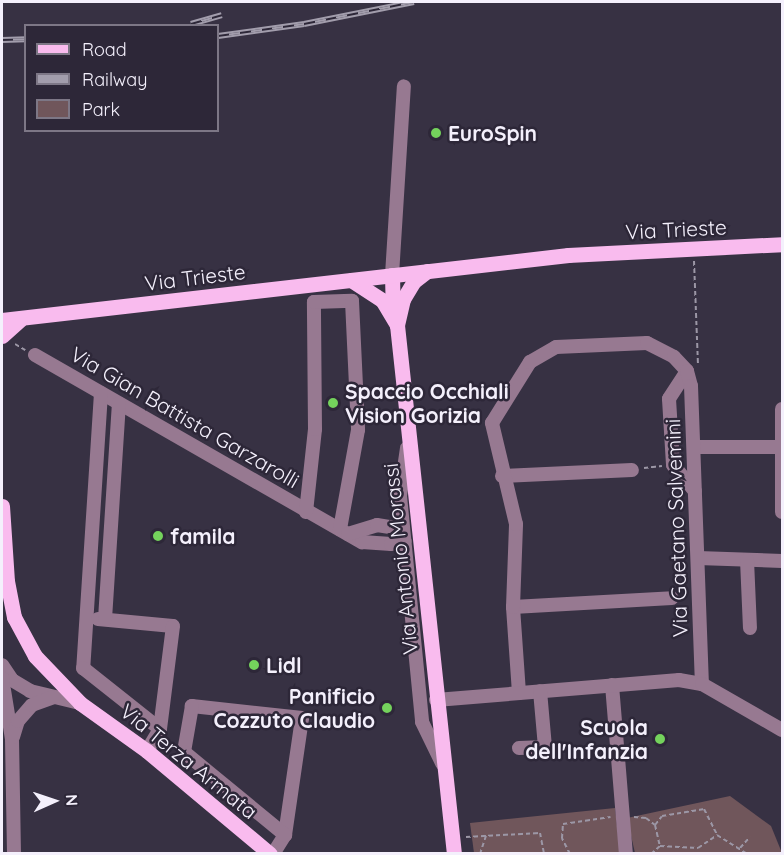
<!DOCTYPE html>
<style>
body{margin:0}
#map{position:relative;width:784px;height:855px;overflow:hidden;background:#373143;font-family:Quicksand,sans-serif}
div>[style]{position:absolute}
[style*='--x']{left:calc(var(--x)*1px);top:calc(var(--y)*1px);width:calc(var(--w)*1px);rotate:calc(var(--a)*1deg)}
.green>*{inset:0;background:#70565b}
.path>*{height:2px;margin-top:-1px;transform-origin:0;background:repeating-linear-gradient(90deg,#9c97a6 0 4.5px,transparent 0 7.5px)}
.minor>*{height:14px;margin:-7px;padding:0 7px;transform-origin:7px;border-radius:7px;background:#977991}
.major>*{height:15px;margin:-7.5px;padding:0 7.5px;transform-origin:7.5px;border-radius:7.5px;background:#f9bbee}
.rail>*{height:6px;margin-top:-3px;transform-origin:0;background:repeating-linear-gradient(90deg,#2d2738 0 11px,#a29dac 0 22px);box-sizing:border-box;border-block:2px solid #a29dac}
.dots>*{width:16px;height:16px;translate:-50% -50%;box-sizing:border-box;border:3px solid #2d2738;border-radius:50%}
span{translate:-50% -50%;white-space:nowrap;text-align:center;line-height:1.15;-webkit-text-stroke:5px #2d2738;paint-order:stroke}
.poi-label{font-size:21px;color:#f4f0fc;font-weight:700}
.left{translate:0 -50%;text-align:left}
.right{translate:-100% -50%;text-align:right}
.street-label{font-size:21px;color:#f4f0fc}
.frame{position:absolute;inset:0;border:3px solid #f4f0fc;pointer-events:none}
.legend{position:absolute;left:24px;top:24px;width:195px;height:108px;box-sizing:border-box;background:#2d2738;border:2px solid #7d7786;margin:0;padding:8px 10px;list-style:none;font-size:18px;color:#f4f0fc}
.legend li{display:flex;align-items:center;gap:12px;height:30px}
.legend b{width:30px;border:2px solid #7d7786}
.north{position:absolute;left:24px;top:771px;width:60px;height:60px;-webkit-text-stroke:4px #2d2738;paint-order:stroke;rotate:87deg;font-size:16px;font-weight:700;line-height:24px;text-align:center;color:#f4f0fc}
.north::after{content:'';display:block;margin:auto;width:21px;height:27px;background:#f4f0fc;clip-path:polygon(50% 0,100% 100%,50% 72%,0 100%)}
</style>
<div id="map">
<div class="green">
<i style="clip-path:polygon(730px 796px,771px 826px,782px 853px,635px 853px,627px 818px)"></i>
<i style="clip-path:polygon(615px 808px,620px 853px,474px 853px,470px 823px)"></i>
</div>
<div class="path">
<i style="--x:694;--y:261;--w:105;--a:87.8"></i>
<i style="--x:15;--y:344;--w:12;--a:31"></i>
<i style="--x:644;--y:468;--w:18;--a:-6"></i>
<i style="--x:634;--y:817;--w:12;--a:5"></i>
<i style="--x:646;--y:818;--w:11;--a:38"></i>
<i style="--x:655;--y:825;--w:22;--a:77"></i>
<i style="--x:655;--y:825;--w:11;--a:-52"></i>
<i style="--x:662;--y:816;--w:43;--a:-9.5"></i>
<i style="--x:704;--y:809;--w:29;--a:63"></i>
<i style="--x:717;--y:835;--w:36;--a:32"></i>
<i style="--x:466;--y:837;--w:74;--a:-3.1"></i>
<i style="--x:540;--y:833;--w:21;--a:79"></i>
<i style="--x:740;--y:848;--w:15;--a:-48"></i>
<i style="--x:480;--y:854;--w:20;--a:-72"></i>
<i style="--x:570;--y:854;--w:18;--a:-117"></i>
<i style="--x:562;--y:838;--w:14;--a:-86"></i>
<i style="--x:563;--y:824;--w:48;--a:-8.5"></i>
<i style="--x:651;--y:854;--w:12;--a:-42"></i>
<i style="--x:660;--y:846;--w:38;--a:3"></i>
<i style="--x:698;--y:848;--w:23;--a:-34"></i>
</div>
<div class="minor">
<i style="--x:392;--y:275;--w:189;--a:-86.4"></i>
<i style="--x:35;--y:355;--w:377;--a:29.8"></i>
<i style="--x:362;--y:542;--w:29;--a:4"></i>
<i style="--x:391;--y:544;--w:14;--a:-12"></i>
<i style="--x:687;--y:371;--w:33;--a:123"></i>
<i style="--x:669;--y:399;--w:66;--a:86.5"></i>
<i style="--x:673;--y:465;--w:34;--a:50"></i>
<i style="--x:101;--y:393;--w:276;--a:93.7"></i>
<i style="--x:83;--y:668;--w:98;--a:38.4"></i>
<i style="--x:782;--y:409;--w:103;--a:90"></i>
<i style="--x:694;--y:447;--w:87;--a:0"></i>
<i style="--x:407;--y:448;--w:49;--a:98.3"></i>
<i style="--x:400;--y:496;--w:227;--a:84.4"></i>
<i style="--x:422;--y:722;--w:46;--a:64"></i>
<i style="--x:502;--y:476;--w:130;--a:-2.6"></i>
<i style="--x:306;--y:512;--w:83;--a:-83.8"></i>
<i style="--x:315;--y:429;--w:127;--a:-90.5"></i>
<i style="--x:314;--y:302;--w:38;--a:-2"></i>
<i style="--x:352;--y:301;--w:129;--a:87.3"></i>
<i style="--x:358;--y:430;--w:101;--a:100.3"></i>
<i style="--x:348;--y:534;--w:30;--a:-17"></i>
<i style="--x:377;--y:525;--w:26;--a:9"></i>
<i style="--x:698;--y:558;--w:84;--a:2"></i>
<i style="--x:747;--y:560;--w:68;--a:87.5"></i>
<i style="--x:513;--y:607;--w:159;--a:-3.2"></i>
<i style="--x:98;--y:619;--w:75;--a:5.3"></i>
<i style="--x:173;--y:626;--w:104;--a:97.2"></i>
<i style="--x:160;--y:729;--w:26;--a:121"></i>
<i style="--x:105;--y:619;--w:216;--a:-86.3"></i>
<i style="--x:2;--y:665;--w:18;--a:56"></i>
<i style="--x:12;--y:680;--w:21;--a:31"></i>
<i style="--x:30;--y:691;--w:51;--a:13.5"></i>
<i style="--x:2;--y:678;--w:62;--a:80.7"></i>
<i style="--x:12;--y:739;--w:115;--a:89"></i>
<i style="--x:612;--y:685;--w:170;--a:85.3"></i>
<i style="--x:519;--y:693;--w:86;--a:-94"></i>
<i style="--x:513;--y:607;--w:83;--a:-87.9"></i>
<i style="--x:516;--y:524;--w:104;--a:-103.4"></i>
<i style="--x:492;--y:423;--w:72;--a:-58.1"></i>
<i style="--x:530;--y:362;--w:30;--a:-30"></i>
<i style="--x:556;--y:347;--w:91;--a:-2.5"></i>
<i style="--x:647;--y:343;--w:30;--a:27"></i>
<i style="--x:674;--y:357;--w:19;--a:47"></i>
<i style="--x:687;--y:371;--w:16;--a:75"></i>
<i style="--x:691;--y:386;--w:298;--a:87.9"></i>
<i style="--x:436;--y:700;--w:244;--a:-4.7"></i>
<i style="--x:679;--y:680;--w:23;--a:10"></i>
<i style="--x:702;--y:684;--w:92;--a:29.9"></i>
<i style="--x:13;--y:737;--w:17;--a:-73"></i>
<i style="--x:18;--y:721;--w:21;--a:-49"></i>
<i style="--x:32;--y:705;--w:23;--a:-20"></i>
<i style="--x:519;--y:748;--w:26;--a:-2"></i>
<i style="--x:545;--y:747;--w:56;--a:-95.1"></i>
<i style="--x:273;--y:854;--w:22;--a:-58"></i>
<i style="--x:285;--y:835;--w:118;--a:-81.7"></i>
<i style="--x:302;--y:718;--w:111;--a:-173.8"></i>
<i style="--x:192;--y:706;--w:47;--a:99.9"></i>
<i style="--x:184;--y:752;--w:131;--a:39.4"></i>
</div>
<div class="major">
<i style="--x:427;--y:271;--w:16;--a:142"></i>
<i style="--x:414;--y:281;--w:21;--a:121"></i>
<i style="--x:403;--y:299;--w:27;--a:103"></i>
<i style="--x:397;--y:325;--w:532;--a:83.85"></i>
<i style="--x:392;--y:275;--w:40;--a:88.6"></i>
<i style="--x:351;--y:280;--w:37;--a:33"></i>
<i style="--x:382;--y:300;--w:29;--a:59"></i>
<i style="--x:2;--y:320;--w:570;--a:-6.55"></i>
<i style="--x:568;--y:255;--w:214;--a:-2.9"></i>
<i style="--x:2;--y:336;--w:24;--a:-42"></i>
<i style="--x:2;--y:506;--w:75;--a:86.2"></i>
<i style="--x:7;--y:581;--w:37;--a:79"></i>
<i style="--x:14;--y:617;--w:44;--a:61.7"></i>
<i style="--x:35;--y:656;--w:65;--a:46.2"></i>
<i style="--x:80;--y:703;--w:82;--a:35.6"></i>
<i style="--x:147;--y:751;--w:160;--a:39.9"></i>
</div>
<div class="rail">
<i style="--x:191;--y:24;--w:32;--a:-16"></i>
<i style="--x:218;--y:36;--w:87;--a:-7.9"></i>
<i style="--x:304;--y:24;--w:112;--a:-11.3"></i>
<i style="--x:2;--y:40;--w:24;--a:-2"></i>
</div>
<div class="dots">
<i style="left:436px;top:133px;background:#74d25c"></i>
<i style="left:333px;top:403px;background:#74d25c"></i>
<i style="left:158px;top:536px;background:#74d25c"></i>
<i style="left:254px;top:665px;background:#74d25c"></i>
<i style="left:387px;top:708px;background:#74d25c"></i>
<i style="left:660px;top:739px;background:#74d25c"></i>
</div>
<div class="poi-label">
<span class="left" style="left:448px;top:133px">EuroSpin</span>
<span class="left" style="left:345px;top:403px">Spaccio Occhiali<br>Vision Gorizia</span>
<span class="left" style="left:170px;top:536px">famila</span>
<span class="left" style="left:266px;top:665px">Lidl</span>
<span class="right" style="left:375px;top:708px">Panificio<br>Cozzuto Claudio</span>
<span class="right" style="left:648px;top:739px">Scuola<br>dell'Infanzia</span>
</div>
<div class="street-label">
<span style="left:676px;top:229px;rotate:-3deg">Via Trieste</span>
<span style="left:195px;top:277px;rotate:-7deg">Via Trieste</span>
<span style="left:185px;top:417px;rotate:30deg">Via Gian Battista Garzarolli</span>
<span style="left:676px;top:528px;rotate:-92deg">Via Gaetano Salvemini</span>
<span style="left:400px;top:559px;rotate:-96deg">Via Antonio Morassi</span>
<span style="left:189px;top:761px;rotate:39deg">Via Terza Armata</span>
</div>
<div class="frame"></div>
<ul class="legend">
<li><b style="height:8px;background:#f9bbee"></b>Road</li>
<li><b style="height:8px;background:#a29dac"></b>Railway</li>
<li><b style="height:16px;background:#70565b"></b>Park</li>
</ul>
<div class="north">N</div>
</div>
